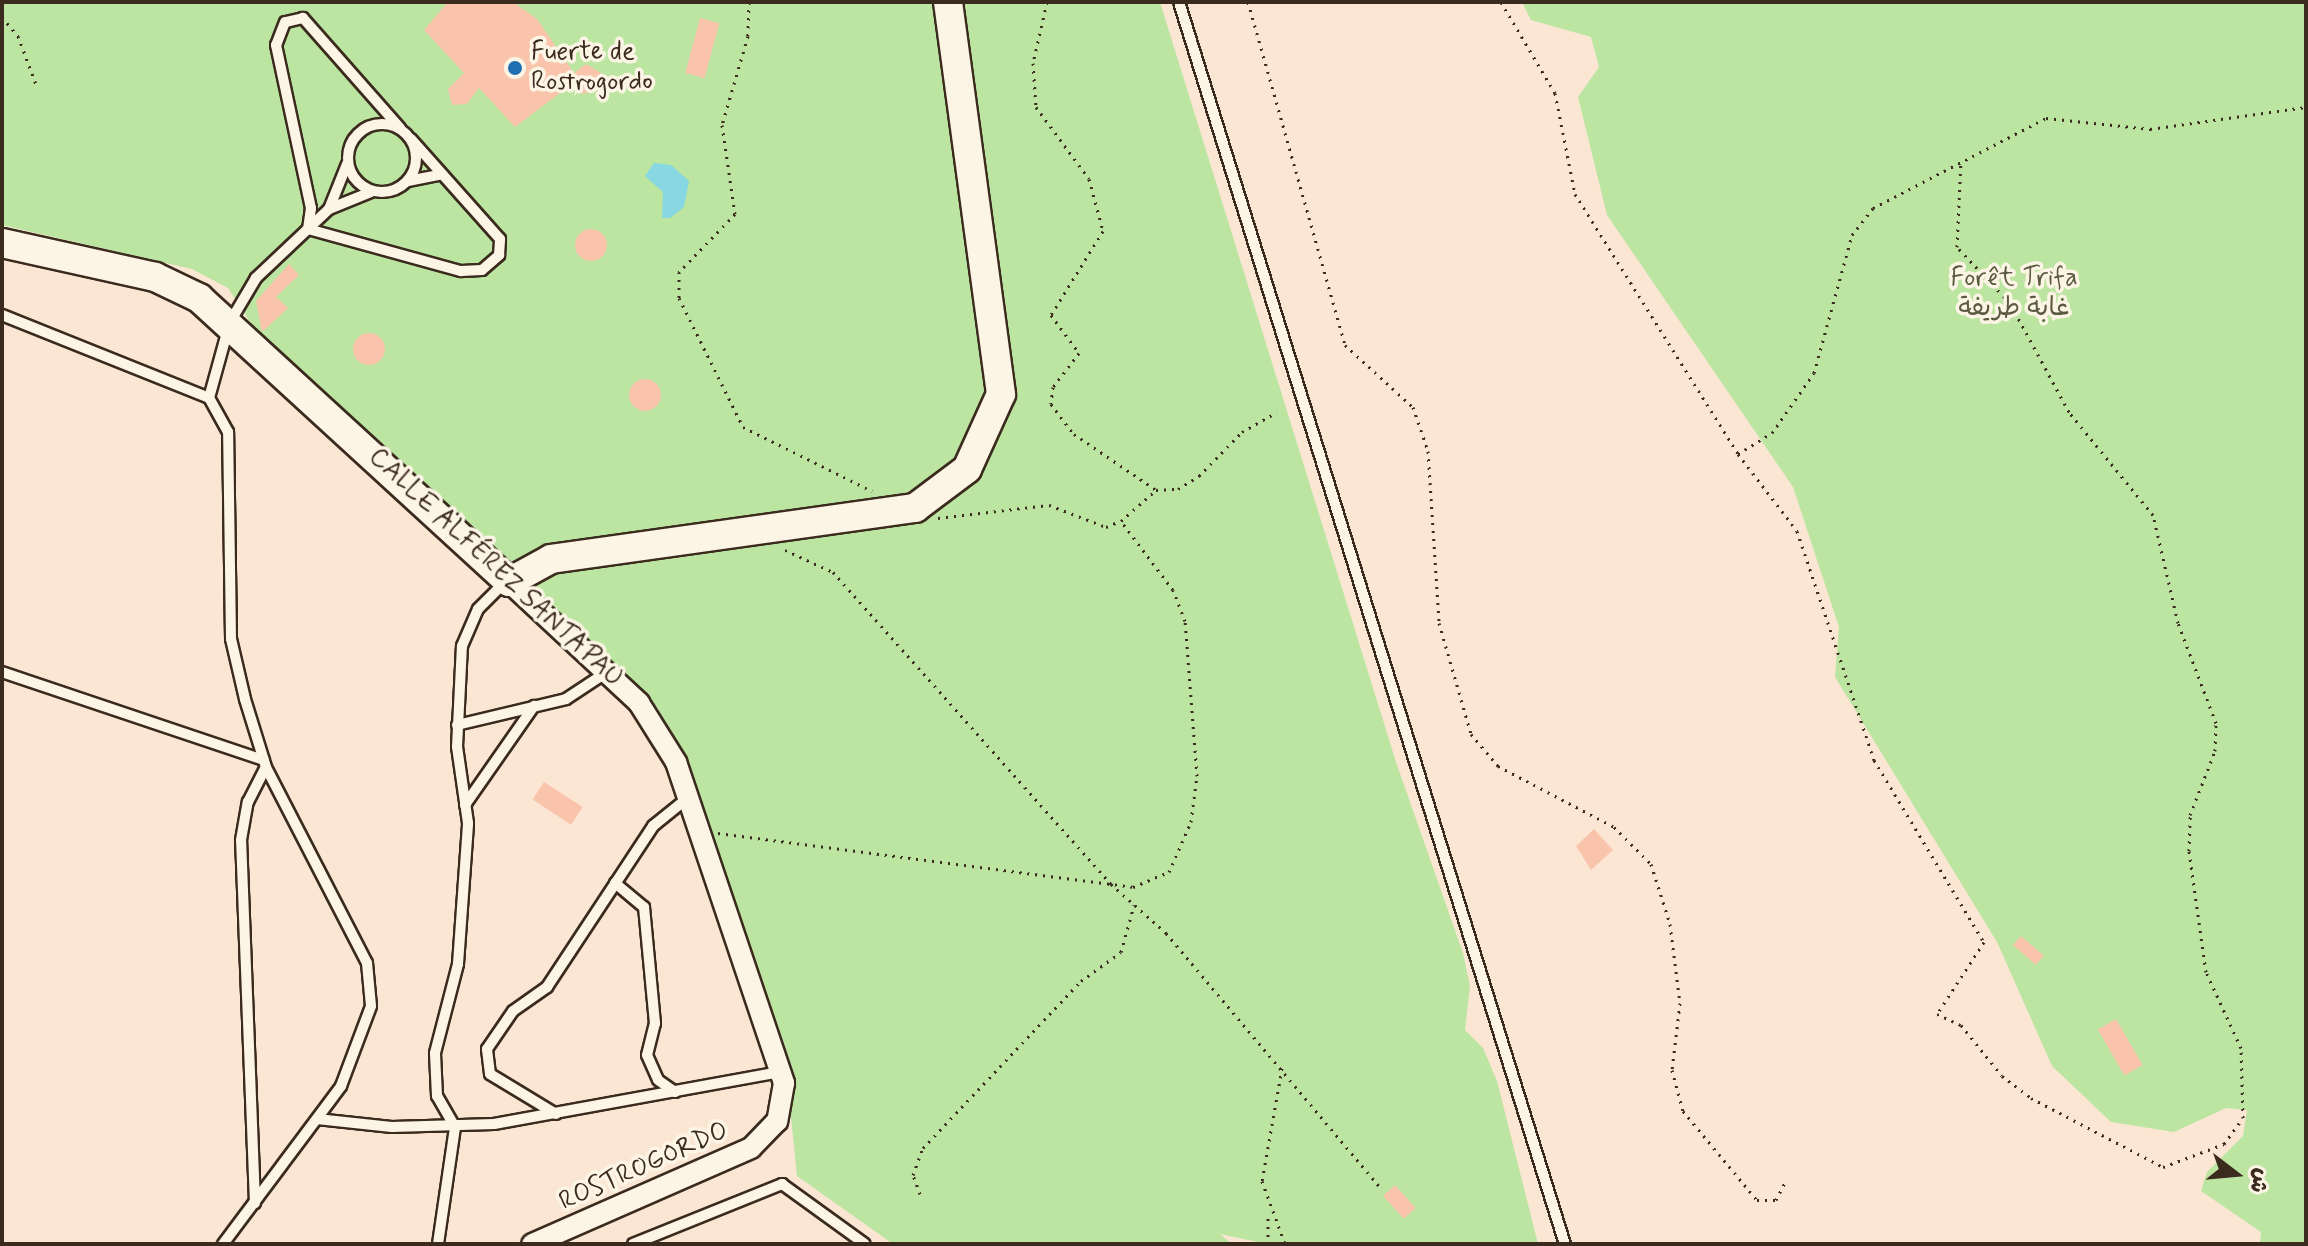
<!DOCTYPE html>
<meta charset="utf-8">
<style>
body{margin:0}
#map{position:relative;width:2308px;height:1246px;overflow:hidden;background:#fbe6d4;font-family:Mynerve,"Playpen Sans Arabic",sans-serif}
div>[style]{position:absolute}
[style*='--x']{left:calc(var(--x)*1px);top:calc(var(--y)*1px);width:calc(var(--w)*1px);rotate:calc(var(--a)*1deg)}
.green>*{inset:0;background:#bbe5a1}
.water>*{inset:0;background:#87d8e2}
.building>*{inset:0;background:#f9c4ab;transform-origin:0 0}
.round{border-radius:50%}
.path>*{height:3px;margin-top:-1.5px;transform-origin:0;background:repeating-linear-gradient(90deg,#3b2a1e 0 2px,transparent 0 8px)}
.roads{filter:drop-shadow(2px 0 #3b2a1e) drop-shadow(-2px 0 #3b2a1e) drop-shadow(0 2px #3b2a1e) drop-shadow(0 -2px #3b2a1e)}
.lane>*{height:10px;margin:-5px;padding:0 5px;transform-origin:5px;border-radius:5px;background:#fcf5e5}
.lane>.ring{margin:-5px;padding:0;box-sizing:content-box;background:none;border:10px solid #fcf5e5;border-radius:50%}
.street>*{height:20px;margin:-10px;padding:0 10px;transform-origin:10px;border-radius:10px;background:#fcf5e5}
.secondary>*{height:28px;margin:-14px;padding:0 14px;transform-origin:14px;border-radius:14px;background:#fcf5e5}
.dots>*{width:22px;height:22px;translate:-50% -50%;box-sizing:border-box;border:4px solid #fcf5e5;border-radius:50%}
span{translate:-50% -50%;white-space:nowrap;text-align:center;line-height:1.15;-webkit-text-stroke:7px #fcf5e5;paint-order:stroke}
.poi-label{font-size:26px;color:#3b2a1e}
.left{translate:0 -50%;text-align:left}
.park-label{font-size:26px;color:#5b593f}
.street-label{font-size:26px;color:#3b2a1e}
.frame{position:absolute;inset:0;border:4px solid #3b2a1e;pointer-events:none}
.north{position:absolute;left:2196px;top:1134px;width:80px;height:80px;-webkit-text-stroke:6px #fcf5e5;paint-order:stroke;rotate:106deg;font-size:22px;font-weight:700;line-height:32px;text-align:center;color:#3b2a1e}
.north::after{content:'';display:block;margin:auto;width:28px;height:36px;background:#3b2a1e;clip-path:polygon(50% 0,100% 100%,50% 72%,0 100%)}
</style>
<div id="map">
<div class="green">
<i style="clip-path:polygon(2px 2px,1160px 2px,1396px 762px,1463px 953px,1470px 986px,1465px 1030px,1483px 1048px,1497px 1081px,1538px 1244px,1267px 1244px,1220px 1234px,1232px 1244px,893px 1244px,797px 1176px,790px 1107px,685px 759px,657px 707px,262px 340px,228px 288px,192px 269px,2px 225px)"></i>
<i style="clip-path:polygon(1522px 2px,2306px 2px,2306px 1244px,2260px 1244px,2261px 1232px,2201px 1191px,2207px 1172px,2243px 1136px,2247px 1110px,2226px 1108px,2174px 1132px,2111px 1122px,2052px 1066px,1997px 942px,1835px 677px,1839px 627px,1793px 487px,1607px 215px,1578px 97px,1599px 67px,1591px 37px,1531px 20px)"></i>
</div>
<div class="water">
<i style="clip-path:polygon(654px 163px,671px 165px,689px 181px,684px 207px,670px 218px,662px 218px,663px 192px,645px 176px)"></i>
</div>
<div class="building">
<i style="clip-path:polygon(448px 2px,513px 2px,537px 19px,574px 73px,586px 64px,601px 73px,599px 90px,582px 94px,572px 84px,515px 127px,479px 88px,467px 104px,452px 105px,448px 89px,464px 73px,424px 30px)"></i>
<i style="left:700px;top:18px;width:20px;height:57px;rotate:15deg"></i>
<i class="round" style="left:575px;top:229px;width:32px;height:32px"></i>
<i style="clip-path:polygon(289px 264px,299px 275px,276px 297px,288px 308px,262px 332px,256px 301px)"></i>
<i class="round" style="left:353px;top:333px;width:32px;height:32px"></i>
<i class="round" style="left:629px;top:379px;width:32px;height:32px"></i>
<i style="left:544px;top:782px;width:46px;height:21px;rotate:33deg"></i>
<i style="clip-path:polygon(1594px 829px,1613px 850px,1591px 870px,1576px 846px)"></i>
<i style="left:2021px;top:936px;width:30px;height:12px;rotate:41deg"></i>
<i style="left:2116px;top:1019px;width:53px;height:21px;rotate:60deg"></i>
<i style="left:1395px;top:1185px;width:31px;height:16px;rotate:48deg"></i>
</div>
<div class="path">
<i style="--x:749;--y:2;--w:34;--a:92"></i>
<i style="--x:748;--y:36;--w:93;--a:106.3"></i>
<i style="--x:722;--y:125;--w:90;--a:81.7"></i>
<i style="--x:735;--y:214;--w:81;--a:134"></i>
<i style="--x:679;--y:272;--w:26;--a:90"></i>
<i style="--x:679;--y:298;--w:144;--a:63.6"></i>
<i style="--x:743;--y:427;--w:144;--a:26.4"></i>
<i style="--x:1047;--y:2;--w:63;--a:102.9"></i>
<i style="--x:1033;--y:63;--w:44;--a:86.1"></i>
<i style="--x:1036;--y:107;--w:89;--a:53.6"></i>
<i style="--x:1089;--y:179;--w:54;--a:74.9"></i>
<i style="--x:1103;--y:231;--w:99;--a:121.8"></i>
<i style="--x:1051;--y:315;--w:47;--a:53.6"></i>
<i style="--x:1079;--y:353;--w:43;--a:127.4"></i>
<i style="--x:1053;--y:387;--w:17;--a:97"></i>
<i style="--x:1051;--y:404;--w:38;--a:53"></i>
<i style="--x:1074;--y:434;--w:99;--a:34.3"></i>
<i style="--x:1248;--y:2;--w:356;--a:74.2"></i>
<i style="--x:1345;--y:345;--w:92;--a:42.4"></i>
<i style="--x:1413;--y:407;--w:46;--a:71.2"></i>
<i style="--x:1428;--y:451;--w:172;--a:86.3"></i>
<i style="--x:1439;--y:623;--w:116;--a:73.9"></i>
<i style="--x:1471;--y:734;--w:42;--a:49.8"></i>
<i style="--x:1498;--y:766;--w:131;--a:27.7"></i>
<i style="--x:1614;--y:827;--w:52;--a:45"></i>
<i style="--x:1651;--y:864;--w:63;--a:72.4"></i>
<i style="--x:1670;--y:924;--w:80;--a:82.8"></i>
<i style="--x:1680;--y:1003;--w:67;--a:96.8"></i>
<i style="--x:1672;--y:1070;--w:42;--a:75"></i>
<i style="--x:1683;--y:1111;--w:116;--a:50.3"></i>
<i style="--x:1757;--y:1200;--w:19;--a:0"></i>
<i style="--x:1776;--y:1200;--w:22;--a:-63"></i>
<i style="--x:1501;--y:2;--w:106;--a:59.3"></i>
<i style="--x:1555;--y:93;--w:103;--a:78.8"></i>
<i style="--x:1575;--y:194;--w:307;--a:57.9"></i>
<i style="--x:1738;--y:454;--w:97;--a:52.5"></i>
<i style="--x:1797;--y:531;--w:242;--a:71.4"></i>
<i style="--x:1874;--y:760;--w:213;--a:58.9"></i>
<i style="--x:1984;--y:942;--w:86;--a:123.1"></i>
<i style="--x:1937;--y:1014;--w:26;--a:25"></i>
<i style="--x:1961;--y:1025;--w:65;--a:51.2"></i>
<i style="--x:2002;--y:1076;--w:36;--a:37"></i>
<i style="--x:2031;--y:1098;--w:149;--a:27.6"></i>
<i style="--x:2163;--y:1167;--w:65;--a:-20.7"></i>
<i style="--x:2224;--y:1144;--w:32;--a:-54"></i>
<i style="--x:2243;--y:1118;--w:70;--a:-91.6"></i>
<i style="--x:2241;--y:1048;--w:84;--a:-114.7"></i>
<i style="--x:2206;--y:972;--w:122;--a:-98"></i>
<i style="--x:2189;--y:851;--w:36;--a:-88"></i>
<i style="--x:2190;--y:815;--w:69;--a:-68.7"></i>
<i style="--x:2215;--y:751;--w:28;--a:-88"></i>
<i style="--x:2216;--y:723;--w:107;--a:-110.8"></i>
<i style="--x:2178;--y:623;--w:111;--a:-103"></i>
<i style="--x:2153;--y:515;--w:133;--a:-129.2"></i>
<i style="--x:2069;--y:412;--w:124;--a:-118.4"></i>
<i style="--x:2010;--y:303;--w:77;--a:-133.4"></i>
<i style="--x:1957;--y:247;--w:87;--a:-87.4"></i>
<i style="--x:2;--y:17;--w:25;--a:50"></i>
<i style="--x:18;--y:36;--w:54;--a:69.6"></i>
<i style="--x:1738;--y:454;--w:40;--a:-32"></i>
<i style="--x:1772;--y:433;--w:73;--a:-55"></i>
<i style="--x:1814;--y:373;--w:143;--a:-74.6"></i>
<i style="--x:1852;--y:235;--w:34;--a:-52"></i>
<i style="--x:1873;--y:208;--w:195;--a:-27.5"></i>
<i style="--x:2046;--y:118;--w:105;--a:6"></i>
<i style="--x:2150;--y:129;--w:158;--a:-8"></i>
<i style="--x:938;--y:518;--w:112;--a:-6.7"></i>
<i style="--x:1049;--y:505;--w:61;--a:21.1"></i>
<i style="--x:1106;--y:527;--w:15;--a:-23"></i>
<i style="--x:785;--y:550;--w:53;--a:24.6"></i>
<i style="--x:833;--y:572;--w:418;--a:48.3"></i>
<i style="--x:1111;--y:884;--w:74;--a:41.7"></i>
<i style="--x:1166;--y:933;--w:332;--a:49.9"></i>
<i style="--x:718;--y:833;--w:418;--a:7.4"></i>
<i style="--x:1133;--y:887;--w:39;--a:-23"></i>
<i style="--x:1169;--y:872;--w:55;--a:-66.3"></i>
<i style="--x:1191;--y:822;--w:46;--a:-82.6"></i>
<i style="--x:1197;--y:776;--w:155;--a:-94.4"></i>
<i style="--x:1185;--y:621;--w:33;--a:-111"></i>
<i style="--x:1173;--y:590;--w:86;--a:-127"></i>
<i style="--x:1121;--y:521;--w:47;--a:-41.5"></i>
<i style="--x:1156;--y:490;--w:22;--a:-3"></i>
<i style="--x:1178;--y:489;--w:25;--a:-32"></i>
<i style="--x:1199;--y:476;--w:62;--a:-45.7"></i>
<i style="--x:1242;--y:432;--w:40;--a:-29.7"></i>
<i style="--x:1282;--y:1068;--w:115;--a:100"></i>
<i style="--x:1262;--y:1181;--w:67;--a:69.9"></i>
<i style="--x:920;--y:1194;--w:20;--a:-110"></i>
<i style="--x:913;--y:1175;--w:29;--a:-70"></i>
<i style="--x:923;--y:1148;--w:230;--a:-46.6"></i>
<i style="--x:1081;--y:981;--w:49;--a:-35.9"></i>
<i style="--x:1121;--y:952;--w:49;--a:-74.5"></i>
<i style="--x:1268;--y:1244;--w:28;--a:-90"></i>
</div>
<div class="roads">
<div class="lane">
<i style="--x:1179;--y:2;--w:1301;--a:72.74"></i>
<i class="ring" style="left:348px;top:124px;width:58px;height:58px"></i>
<i style="--x:400;--y:128;--w:147;--a:-131.4"></i>
<i style="--x:303;--y:18;--w:18;--a:167"></i>
<i style="--x:285;--y:22;--w:25;--a:111"></i>
<i style="--x:276;--y:45;--w:167;--a:77.9"></i>
<i style="--x:311;--y:208;--w:21;--a:98"></i>
<i style="--x:308;--y:229;--w:159;--a:15.4"></i>
<i style="--x:461;--y:271;--w:21;--a:-3"></i>
<i style="--x:482;--y:270;--w:23;--a:-41"></i>
<i style="--x:499;--y:255;--w:16;--a:-86"></i>
<i style="--x:500;--y:239;--w:134;--a:-131.7"></i>
<i style="--x:347;--y:164;--w:48;--a:111.8"></i>
<i style="--x:329;--y:209;--w:45;--a:-22"></i>
<i style="--x:408;--y:181;--w:33;--a:-11"></i>
<i style="--x:2;--y:315;--w:223;--a:21.8"></i>
<i style="--x:2;--y:672;--w:276;--a:18.6"></i>
<i style="--x:457;--y:725;--w:112;--a:-13.4"></i>
<i style="--x:566;--y:699;--w:49;--a:-33.4"></i>
<i style="--x:465;--y:805;--w:121;--a:-55.1"></i>
<i style="--x:615;--y:883;--w:38;--a:40"></i>
<i style="--x:644;--y:907;--w:117;--a:84.6"></i>
<i style="--x:655;--y:1023;--w:33;--a:104"></i>
<i style="--x:647;--y:1055;--w:27;--a:66"></i>
<i style="--x:658;--y:1080;--w:21;--a:35"></i>
<i style="--x:556;--y:1114;--w:77;--a:-148.8"></i>
<i style="--x:490;--y:1074;--w:25;--a:-97"></i>
<i style="--x:487;--y:1049;--w:46;--a:-55.6"></i>
<i style="--x:513;--y:1011;--w:42;--a:-35.2"></i>
<i style="--x:547;--y:987;--w:193;--a:-56.6"></i>
<i style="--x:653;--y:826;--w:48;--a:-39"></i>
<i style="--x:317;--y:1119;--w:75;--a:6.1"></i>
<i style="--x:392;--y:1127;--w:102;--a:-1.7"></i>
<i style="--x:494;--y:1124;--w:292;--a:-10.3"></i>
<i style="--x:255;--y:1203;--w:363;--a:-92.2"></i>
<i style="--x:241;--y:840;--w:39;--a:-80"></i>
<i style="--x:248;--y:802;--w:39;--a:-63"></i>
<i style="--x:223;--y:1244;--w:197;--a:-53.2"></i>
<i style="--x:341;--y:1086;--w:85;--a:-69.4"></i>
<i style="--x:371;--y:1006;--w:43;--a:-95.3"></i>
<i style="--x:367;--y:963;--w:220;--a:-117.3"></i>
<i style="--x:266;--y:767;--w:71;--a:-107.2"></i>
<i style="--x:245;--y:699;--w:62;--a:-103.1"></i>
<i style="--x:231;--y:639;--w:207;--a:-90.8"></i>
<i style="--x:228;--y:432;--w:39;--a:-119"></i>
<i style="--x:209;--y:398;--w:79;--a:-74.6"></i>
<i style="--x:230;--y:322;--w:51;--a:-59.4"></i>
<i style="--x:256;--y:278;--w:100;--a:-43.4"></i>
<i style="--x:438;--y:1244;--w:118;--a:-81.7"></i>
<i style="--x:455;--y:1127;--w:36;--a:-120"></i>
<i style="--x:437;--y:1096;--w:43;--a:-92.7"></i>
<i style="--x:435;--y:1053;--w:92;--a:-75.5"></i>
<i style="--x:458;--y:964;--w:141;--a:-85.9"></i>
<i style="--x:468;--y:823;--w:77;--a:-98.2"></i>
<i style="--x:457;--y:747;--w:101;--a:-87.2"></i>
<i style="--x:462;--y:646;--w:40;--a:-66.6"></i>
<i style="--x:478;--y:609;--w:40;--a:-45"></i>
<i style="--x:633;--y:1244;--w:161;--a:-21.9"></i>
<i style="--x:782;--y:1184;--w:102;--a:35.9"></i>
</div>
<div class="street">
<i style="--x:509;--y:582;--w:178;--a:42.9"></i>
<i style="--x:639;--y:703;--w:70;--a:57.9"></i>
<i style="--x:676;--y:762;--w:339;--a:71.4"></i>
<i style="--x:784;--y:1083;--w:39;--a:100"></i>
<i style="--x:777;--y:1121;--w:37;--a:134"></i>
<i style="--x:751;--y:1148;--w:239;--a:156.3"></i>
</div>
<div class="secondary">
<i style="--x:2;--y:243;--w:157;--a:12.5"></i>
<i style="--x:155;--y:277;--w:49;--a:25.5"></i>
<i style="--x:199;--y:298;--w:420;--a:42.5"></i>
<i style="--x:509;--y:582;--w:48;--a:-28.7"></i>
<i style="--x:551;--y:559;--w:368;--a:-8"></i>
<i style="--x:915;--y:508;--w:65;--a:-36.9"></i>
<i style="--x:967;--y:469;--w:82;--a:-65.6"></i>
<i style="--x:1001;--y:394;--w:396;--a:-97.7"></i>
</div>
</div>
<div class="dots">
<i style="left:515px;top:68px;background:#1f6fb2"></i>
</div>
<div class="poi-label">
<span class="left" style="left:531px;top:68px">Fuerte de<br>Rostrogordo</span>
</div>
<div class="park-label">
<span style="left:2014px;top:294px">Forêt Trifa<br>غابة طريفة</span>
</div>
<div class="street-label">
<span style="left:495px;top:568px;rotate:43deg">CALLE ALFÉREZ SANTAPAU</span>
<span style="left:644px;top:1167px;rotate:-24deg">ROSTROGORDO</span>
</div>
<div class="frame"></div>
<div class="north">ش</div>
</div>
